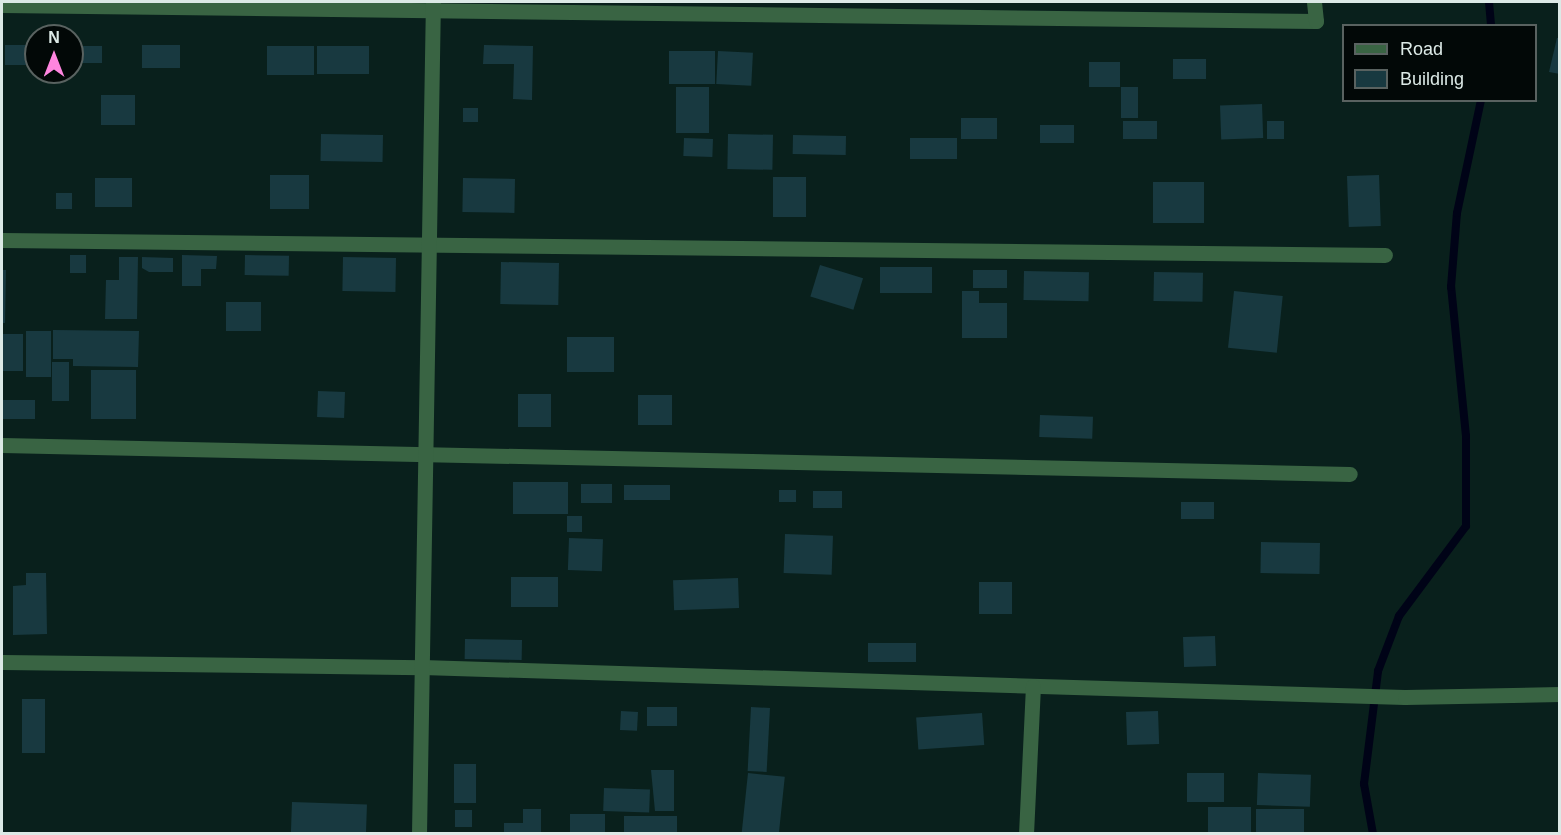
<!DOCTYPE html>
<style>
body{margin:0}
#map{position:relative;width:1561px;height:835px;overflow:hidden;background:#09201c;font-family:Helvetica,sans-serif}
div>[style]{position:absolute}
[style*='--x']{left:calc(var(--x)*1px);top:calc(var(--y)*1px);width:calc(var(--w)*1px);rotate:calc(var(--a)*1deg)}
.stream>*{height:8px;margin:-4px;padding:0 4px;transform-origin:4px;border-radius:4px;background:#000317}
.building>*{inset:0;background:#183940;transform-origin:0 0}
.street>*{height:15px;margin:-7.5px;padding:0 7.5px;transform-origin:7.5px;border-radius:7.5px;background:#396443}
span{translate:-50% -50%;white-space:nowrap;text-align:center;line-height:1.15;-webkit-text-stroke:5px #020807;paint-order:stroke}
.frame{position:absolute;inset:0;border:3px solid #dce9e6;pointer-events:none}
.legend{position:absolute;left:1342px;top:24px;width:195px;height:78px;box-sizing:border-box;background:#020807;border:2px solid #596260;margin:0;padding:8px 10px;list-style:none;font-size:18px;color:#dce9e6}
.legend li{display:flex;align-items:center;gap:12px;height:30px}
.legend b{width:30px;border:2px solid #596260}
.north{position:absolute;left:24px;top:24px;width:60px;height:60px;box-sizing:border-box;background:#020807;border:2px solid #596260;border-radius:50%;rotate:0deg;font-size:16px;font-weight:700;line-height:24px;text-align:center;color:#dce9e6}
.north::after{content:'';display:block;margin:auto;width:21px;height:27px;background:#ff85df;clip-path:polygon(50% 0,100% 100%,50% 72%,0 100%)}
</style>
<div id="map">
<div class="stream">
<i style="--x:1489;--y:2;--w:24;--a:85"></i>
<i style="--x:1373;--y:834;--w:51;--a:-100.2"></i>
<i style="--x:1364;--y:784;--w:114;--a:-82.9"></i>
<i style="--x:1378;--y:671;--w:59;--a:-69.1"></i>
<i style="--x:1399;--y:616;--w:112;--a:-53.3"></i>
<i style="--x:1466;--y:526;--w:90;--a:-90"></i>
<i style="--x:1466;--y:436;--w:150;--a:-95.7"></i>
<i style="--x:1451;--y:287;--w:74;--a:-85.4"></i>
<i style="--x:1457;--y:213;--w:116;--a:-78"></i>
</div>
<div class="building">
<i style="clip-path:polygon(1557px 38px,1560px 38px,1560px 74px,1549px 72px)"></i>
<i style="left:36px;top:45px;width:20px;height:31px;rotate:90deg"></i>
<i style="left:180px;top:45px;width:23px;height:38px;rotate:90deg"></i>
<i style="clip-path:polygon(484px 45px,533px 46px,532px 100px,513px 99px,514px 64px,483px 64px)"></i>
<i style="left:72px;top:46px;width:30px;height:17px"></i>
<i style="left:267px;top:46px;width:47px;height:29px"></i>
<i style="left:317px;top:46px;width:52px;height:28px"></i>
<i style="left:669px;top:51px;width:46px;height:33px"></i>
<i style="left:718px;top:51px;width:35px;height:33px;rotate:3deg"></i>
<i style="left:1173px;top:59px;width:33px;height:20px"></i>
<i style="left:1089px;top:62px;width:31px;height:25px"></i>
<i style="left:676px;top:87px;width:33px;height:46px"></i>
<i style="left:1121px;top:87px;width:17px;height:31px"></i>
<i style="left:101px;top:95px;width:34px;height:30px"></i>
<i style="left:1262px;top:104px;width:34px;height:42px;rotate:88deg"></i>
<i style="left:463px;top:108px;width:15px;height:14px"></i>
<i style="left:961px;top:118px;width:36px;height:21px"></i>
<i style="left:1123px;top:121px;width:34px;height:18px"></i>
<i style="left:1267px;top:121px;width:17px;height:18px"></i>
<i style="left:1040px;top:125px;width:34px;height:18px"></i>
<i style="left:321px;top:134px;width:62px;height:27px;rotate:1deg"></i>
<i style="left:728px;top:134px;width:45px;height:35px;rotate:1deg"></i>
<i style="left:793px;top:135px;width:53px;height:19px;rotate:1deg"></i>
<i style="left:684px;top:138px;width:29px;height:18px;rotate:2deg"></i>
<i style="left:910px;top:138px;width:47px;height:21px"></i>
<i style="left:270px;top:175px;width:39px;height:34px"></i>
<i style="left:1379px;top:175px;width:51px;height:32px;rotate:88deg"></i>
<i style="left:773px;top:177px;width:33px;height:40px"></i>
<i style="left:95px;top:178px;width:37px;height:29px"></i>
<i style="left:463px;top:178px;width:52px;height:34px;rotate:1deg"></i>
<i style="left:1153px;top:182px;width:51px;height:41px"></i>
<i style="left:56px;top:193px;width:16px;height:16px"></i>
<i style="left:70px;top:255px;width:16px;height:18px"></i>
<i style="clip-path:polygon(182px 255px,217px 256px,216px 269px,201px 269px,201px 286px,182px 286px)"></i>
<i style="left:245px;top:255px;width:44px;height:20px;rotate:1deg"></i>
<i style="clip-path:polygon(119px 257px,138px 257px,137px 319px,105px 319px,106px 280px,119px 280px)"></i>
<i style="clip-path:polygon(142px 257px,173px 258px,173px 272px,149px 272px,142px 268px)"></i>
<i style="left:343px;top:257px;width:53px;height:34px;rotate:1deg"></i>
<i style="left:501px;top:262px;width:58px;height:42px;rotate:1deg"></i>
<i style="left:820px;top:265px;width:45px;height:33px;rotate:17deg"></i>
<i style="left:880px;top:267px;width:52px;height:26px"></i>
<i style="clip-path:polygon(2px 270px,6px 270px,5px 323px,2px 323px)"></i>
<i style="left:973px;top:270px;width:34px;height:18px"></i>
<i style="left:1024px;top:271px;width:65px;height:29px;rotate:1deg"></i>
<i style="left:1154px;top:272px;width:49px;height:29px;rotate:1deg"></i>
<i style="clip-path:polygon(962px 291px,979px 291px,979px 303px,1007px 303px,1007px 338px,962px 338px)"></i>
<i style="left:1234px;top:291px;width:49px;height:57px;rotate:6deg"></i>
<i style="left:226px;top:302px;width:35px;height:29px"></i>
<i style="clip-path:polygon(53px 330px,139px 331px,138px 367px,73px 366px,73px 359px,53px 359px)"></i>
<i style="left:26px;top:331px;width:25px;height:46px"></i>
<i style="left:2px;top:334px;width:21px;height:37px"></i>
<i style="left:614px;top:337px;width:35px;height:47px;rotate:90deg"></i>
<i style="left:52px;top:362px;width:17px;height:39px"></i>
<i style="left:91px;top:370px;width:45px;height:49px"></i>
<i style="left:318px;top:391px;width:27px;height:26px;rotate:2deg"></i>
<i style="left:518px;top:394px;width:33px;height:33px"></i>
<i style="left:638px;top:395px;width:34px;height:30px"></i>
<i style="left:2px;top:400px;width:33px;height:19px"></i>
<i style="left:1040px;top:415px;width:53px;height:22px;rotate:2deg"></i>
<i style="left:513px;top:482px;width:55px;height:32px"></i>
<i style="left:581px;top:484px;width:31px;height:19px"></i>
<i style="left:624px;top:485px;width:46px;height:15px"></i>
<i style="left:779px;top:490px;width:17px;height:12px"></i>
<i style="left:813px;top:491px;width:29px;height:17px"></i>
<i style="left:1181px;top:502px;width:33px;height:17px"></i>
<i style="left:567px;top:516px;width:15px;height:16px"></i>
<i style="left:785px;top:534px;width:48px;height:39px;rotate:2deg"></i>
<i style="left:569px;top:538px;width:34px;height:32px;rotate:2deg"></i>
<i style="left:1261px;top:542px;width:59px;height:31px;rotate:1deg"></i>
<i style="clip-path:polygon(26px 573px,46px 573px,47px 634px,13px 635px,13px 586px,26px 585px)"></i>
<i style="left:511px;top:577px;width:47px;height:30px"></i>
<i style="left:738px;top:578px;width:30px;height:65px;rotate:88deg"></i>
<i style="left:1012px;top:582px;width:32px;height:33px;rotate:90deg"></i>
<i style="left:1215px;top:636px;width:30px;height:32px;rotate:88deg"></i>
<i style="left:465px;top:639px;width:57px;height:20px;rotate:1deg"></i>
<i style="left:868px;top:643px;width:48px;height:19px"></i>
<i style="left:22px;top:699px;width:23px;height:54px"></i>
<i style="left:647px;top:707px;width:30px;height:19px"></i>
<i style="left:751px;top:707px;width:19px;height:64px;rotate:3deg"></i>
<i style="left:621px;top:711px;width:17px;height:19px;rotate:3deg"></i>
<i style="left:1158px;top:711px;width:33px;height:32px;rotate:88deg"></i>
<i style="left:982px;top:713px;width:32px;height:66px;rotate:86deg"></i>
<i style="left:454px;top:764px;width:22px;height:39px"></i>
<i style="clip-path:polygon(651px 770px,674px 770px,674px 811px,655px 811px)"></i>
<i style="left:748px;top:773px;width:37px;height:61px;rotate:6deg"></i>
<i style="left:1187px;top:773px;width:37px;height:29px"></i>
<i style="left:1258px;top:773px;width:53px;height:32px;rotate:2deg"></i>
<i style="left:604px;top:788px;width:46px;height:23px;rotate:2deg"></i>
<i style="left:292px;top:802px;width:75px;height:32px;rotate:2deg"></i>
<i style="left:1208px;top:807px;width:43px;height:27px"></i>
<i style="clip-path:polygon(523px 809px,541px 809px,541px 834px,504px 834px,504px 823px,523px 823px)"></i>
<i style="left:1256px;top:809px;width:48px;height:25px"></i>
<i style="left:455px;top:810px;width:17px;height:17px"></i>
<i style="left:570px;top:814px;width:35px;height:20px"></i>
<i style="left:624px;top:816px;width:53px;height:18px"></i>
</div>
<div class="street">
<i style="--x:2;--y:5;--w:1314;--a:0.7"></i>
<i style="--x:1316;--y:21;--w:19;--a:-96"></i>
<i style="--x:2;--y:240;--w:1383;--a:0.62"></i>
<i style="--x:2;--y:445;--w:1348;--a:1.23"></i>
<i style="--x:2;--y:662;--w:420;--a:0.7"></i>
<i style="--x:422;--y:667;--w:983;--a:1.75"></i>
<i style="--x:1405;--y:697;--w:155;--a:-1.1"></i>
<i style="--x:419;--y:834;--w:832;--a:-89.04"></i>
<i style="--x:1026;--y:834;--w:148;--a:-87.3"></i>
</div>
<div class="frame"></div>
<ul class="legend">
<li><b style="height:8px;background:#396443"></b>Road</li>
<li><b style="height:16px;background:#183940"></b>Building</li>
</ul>
<div class="north">N</div>
</div>
